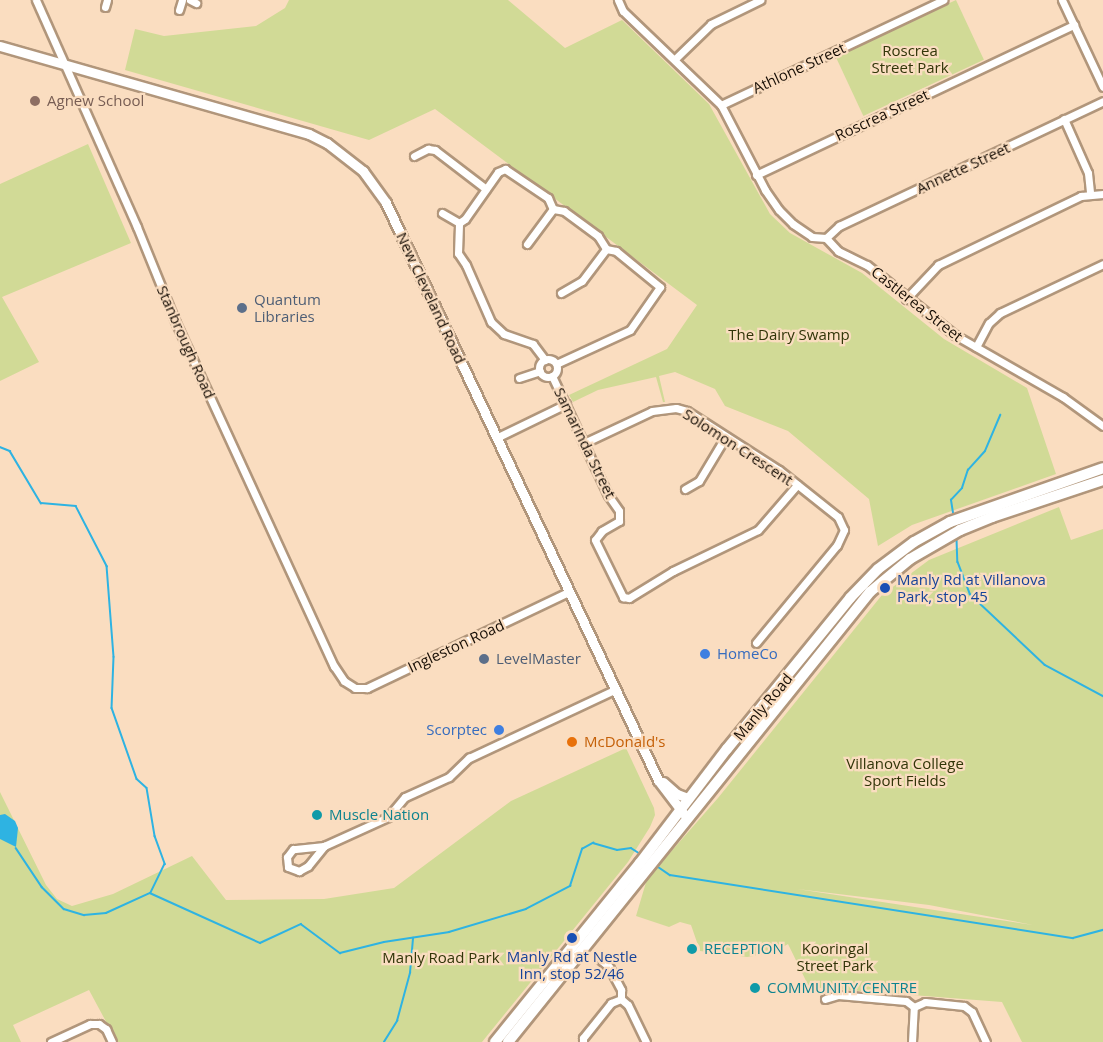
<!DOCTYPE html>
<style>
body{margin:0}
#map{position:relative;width:1103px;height:1042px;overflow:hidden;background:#faddc0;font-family:"Open Sans",sans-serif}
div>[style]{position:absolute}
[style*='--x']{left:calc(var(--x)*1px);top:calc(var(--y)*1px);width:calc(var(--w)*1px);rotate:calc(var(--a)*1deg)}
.green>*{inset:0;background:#d1da96;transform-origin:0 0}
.water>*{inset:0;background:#2eb3e2}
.stream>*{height:1.5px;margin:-0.75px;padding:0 0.75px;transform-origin:0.75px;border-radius:0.75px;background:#2eb3e2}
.roads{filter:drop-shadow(2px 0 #b1967b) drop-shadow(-2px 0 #b1967b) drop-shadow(0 2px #b1967b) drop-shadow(0 -2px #b1967b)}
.street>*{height:7px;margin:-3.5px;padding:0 3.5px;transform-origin:3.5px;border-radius:3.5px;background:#fff}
.street>.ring{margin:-3.5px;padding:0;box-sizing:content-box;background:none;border:7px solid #fff;border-radius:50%}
.secondary>*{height:9px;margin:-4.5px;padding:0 4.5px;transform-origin:4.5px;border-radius:4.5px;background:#fff}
.primary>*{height:10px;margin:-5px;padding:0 5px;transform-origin:5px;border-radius:5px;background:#fff}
.dots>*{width:16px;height:16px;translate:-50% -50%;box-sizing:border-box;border:3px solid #faddc0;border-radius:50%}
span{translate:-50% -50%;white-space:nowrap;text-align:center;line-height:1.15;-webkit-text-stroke:4.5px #faddc0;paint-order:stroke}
.park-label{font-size:15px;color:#313508}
.street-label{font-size:15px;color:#170e05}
.education-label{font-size:15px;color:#785e54}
.left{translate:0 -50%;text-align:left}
.service-label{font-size:15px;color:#4e5e75}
.transit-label{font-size:15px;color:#164399}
.shop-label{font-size:15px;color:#366cbe}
.right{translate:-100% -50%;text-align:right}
.food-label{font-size:15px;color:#c56008}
.culture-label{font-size:15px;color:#0d838f}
</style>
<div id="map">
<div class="green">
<i style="clip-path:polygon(289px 0,508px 0,565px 48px,622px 20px,709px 104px,770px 214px,790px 233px,862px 273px,944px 339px,1027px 388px,1056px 474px,912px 525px,878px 546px,869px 499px,788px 431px,725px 406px,715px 389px,675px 372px,659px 376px,665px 402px,663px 402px,656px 377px,598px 390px,573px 402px,569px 395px,667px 349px,697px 305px,435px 109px,369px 140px,125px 70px,135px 29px,164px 36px,256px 26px,285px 8px)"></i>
<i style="left:956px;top:0;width:66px;height:133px;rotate:65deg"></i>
<i style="clip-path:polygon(88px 144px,131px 243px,2px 297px,39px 362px,0 381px,0 184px)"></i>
<i style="clip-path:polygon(evenodd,1059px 507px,1071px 540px,1103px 529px,1103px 1042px,1022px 1042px,1002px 1002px,809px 987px,788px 944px,773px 953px,747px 957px,700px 951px,691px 925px,680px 922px,669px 927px,636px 916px,647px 879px,718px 798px,882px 595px,929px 560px,1059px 507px,797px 889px,929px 905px,1033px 925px,797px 889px)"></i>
<i style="clip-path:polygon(626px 748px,654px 808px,655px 815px,650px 827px,628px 862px,482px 1042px,117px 1042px,89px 990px,13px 1025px,21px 1042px,0 1042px,0 792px,46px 885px,57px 899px,72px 906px,113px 894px,192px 856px,226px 900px,324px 899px,394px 888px,511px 801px)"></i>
</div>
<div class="water">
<i style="clip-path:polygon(5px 814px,15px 821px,18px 828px,16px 847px,0 839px,0 815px)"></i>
</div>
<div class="stream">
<i style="--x:0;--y:447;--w:11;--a:22"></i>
<i style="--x:10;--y:451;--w:61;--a:59.2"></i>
<i style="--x:41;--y:503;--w:35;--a:5"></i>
<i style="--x:76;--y:506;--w:68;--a:62.7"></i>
<i style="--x:107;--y:566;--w:91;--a:85.6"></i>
<i style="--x:114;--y:657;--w:51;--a:92.2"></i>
<i style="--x:112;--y:708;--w:75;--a:70.6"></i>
<i style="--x:137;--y:779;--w:13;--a:42"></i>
<i style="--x:147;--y:788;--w:49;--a:80.5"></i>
<i style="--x:155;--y:836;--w:30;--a:70"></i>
<i style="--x:165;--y:864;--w:32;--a:116"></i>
<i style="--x:953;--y:513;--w:13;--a:-99"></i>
<i style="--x:951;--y:500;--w:16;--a:-47"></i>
<i style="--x:962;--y:488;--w:19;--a:-72"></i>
<i style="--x:968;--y:470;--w:25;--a:-48"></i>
<i style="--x:985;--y:451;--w:39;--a:-67"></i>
<i style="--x:957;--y:539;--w:23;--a:88"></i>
<i style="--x:958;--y:562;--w:34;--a:69"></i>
<i style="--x:970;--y:594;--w:103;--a:43.4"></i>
<i style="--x:1045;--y:665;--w:66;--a:28.1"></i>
<i style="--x:16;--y:848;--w:47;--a:56.3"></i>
<i style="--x:42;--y:887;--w:31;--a:45"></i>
<i style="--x:64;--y:909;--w:21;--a:17"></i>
<i style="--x:84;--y:915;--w:22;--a:-5"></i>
<i style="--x:106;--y:913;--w:48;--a:-24.4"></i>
<i style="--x:150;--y:893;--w:121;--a:24.4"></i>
<i style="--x:260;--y:943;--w:45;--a:-24.9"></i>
<i style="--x:301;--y:924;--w:49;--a:36.6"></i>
<i style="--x:340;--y:953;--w:45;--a:-14"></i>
<i style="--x:384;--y:942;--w:66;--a:-8.7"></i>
<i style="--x:449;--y:932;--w:80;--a:-16.6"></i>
<i style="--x:526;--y:909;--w:50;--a:-27.6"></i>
<i style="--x:570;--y:886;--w:39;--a:-72"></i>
<i style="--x:582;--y:849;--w:13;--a:-29"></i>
<i style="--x:593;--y:843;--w:25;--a:16"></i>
<i style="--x:617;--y:850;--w:14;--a:-8"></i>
<i style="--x:631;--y:848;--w:9;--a:32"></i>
<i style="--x:657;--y:866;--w:16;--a:35"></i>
<i style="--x:670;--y:875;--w:408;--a:8.9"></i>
<i style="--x:1073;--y:938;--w:31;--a:-15"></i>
<i style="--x:384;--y:1042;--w:25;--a:-58"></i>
<i style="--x:397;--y:1021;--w:50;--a:-74.8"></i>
<i style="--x:410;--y:973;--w:35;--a:-85"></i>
</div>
<div class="roads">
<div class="street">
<i style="--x:36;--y:0;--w:248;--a:66"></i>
<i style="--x:137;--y:227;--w:104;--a:67.9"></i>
<i style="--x:176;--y:323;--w:378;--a:65.3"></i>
<i style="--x:334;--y:666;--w:18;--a:56"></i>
<i style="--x:344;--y:681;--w:13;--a:32"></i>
<i style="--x:355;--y:688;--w:12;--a:0"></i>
<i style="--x:367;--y:688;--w:223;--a:-25.5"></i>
<i style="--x:190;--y:0;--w:7;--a:27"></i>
<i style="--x:618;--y:0;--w:12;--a:66"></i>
<i style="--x:623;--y:11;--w:136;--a:43.8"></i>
<i style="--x:721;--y:105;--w:96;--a:62.6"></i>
<i style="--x:765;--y:190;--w:24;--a:55"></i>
<i style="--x:779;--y:210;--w:20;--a:45"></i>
<i style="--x:793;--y:224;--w:23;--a:34"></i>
<i style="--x:812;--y:237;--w:14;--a:4"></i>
<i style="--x:826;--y:238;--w:18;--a:47"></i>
<i style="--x:838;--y:251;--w:32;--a:26"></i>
<i style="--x:867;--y:265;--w:112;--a:38.5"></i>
<i style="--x:955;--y:335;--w:125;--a:29.9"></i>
<i style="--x:1063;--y:397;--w:49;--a:35.9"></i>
<i style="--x:1062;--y:0;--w:96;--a:64.8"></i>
<i style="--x:105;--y:7;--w:7;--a:-74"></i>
<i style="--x:179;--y:10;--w:10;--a:-73"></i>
<i style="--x:675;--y:59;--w:50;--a:-44.2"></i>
<i style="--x:711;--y:24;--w:55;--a:-26.1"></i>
<i style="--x:721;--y:105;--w:246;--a:-25.3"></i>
<i style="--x:1064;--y:119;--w:59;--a:66"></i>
<i style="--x:1088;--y:173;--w:20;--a:84"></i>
<i style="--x:414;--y:156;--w:16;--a:-27"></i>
<i style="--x:428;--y:149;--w:7;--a:8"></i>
<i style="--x:435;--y:150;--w:64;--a:37.4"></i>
<i style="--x:756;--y:175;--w:352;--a:-25.3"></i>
<i style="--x:442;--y:213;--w:20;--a:30"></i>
<i style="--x:826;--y:238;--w:18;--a:-43"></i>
<i style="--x:839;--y:226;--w:292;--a:-25.3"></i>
<i style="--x:527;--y:244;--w:44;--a:-53.4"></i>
<i style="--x:561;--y:293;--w:24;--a:-30"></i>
<i style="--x:582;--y:281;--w:40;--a:-53"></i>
<i style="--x:906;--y:299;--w:47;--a:-46.7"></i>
<i style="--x:938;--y:265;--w:159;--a:-25.8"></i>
<i style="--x:1081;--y:196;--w:22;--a:-5"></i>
<i style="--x:976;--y:347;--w:27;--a:-62"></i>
<i style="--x:989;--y:323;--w:15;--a:-42"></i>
<i style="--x:1000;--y:313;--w:114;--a:-25.4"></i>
<i class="ring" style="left:539px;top:359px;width:11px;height:11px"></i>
<i style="--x:545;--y:360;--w:20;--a:-127"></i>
<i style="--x:533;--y:344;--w:31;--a:-161"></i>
<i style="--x:504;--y:334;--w:18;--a:-137"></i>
<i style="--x:491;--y:322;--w:62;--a:-113.7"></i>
<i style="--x:466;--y:265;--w:14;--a:-124"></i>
<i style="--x:458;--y:253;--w:30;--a:-88"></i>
<i style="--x:459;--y:223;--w:7;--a:-34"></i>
<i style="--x:465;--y:219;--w:57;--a:-54.9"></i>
<i style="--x:498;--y:172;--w:8;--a:-23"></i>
<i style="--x:505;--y:169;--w:52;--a:34"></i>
<i style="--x:548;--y:198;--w:12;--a:66"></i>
<i style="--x:553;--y:209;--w:11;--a:10"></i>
<i style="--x:564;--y:211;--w:42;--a:36.3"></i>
<i style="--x:598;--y:236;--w:15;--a:58"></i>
<i style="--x:606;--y:249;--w:10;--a:11"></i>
<i style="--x:616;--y:251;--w:57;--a:39.3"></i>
<i style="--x:660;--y:287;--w:52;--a:124.9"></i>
<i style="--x:630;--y:330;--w:81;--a:155.3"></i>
<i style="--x:552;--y:376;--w:132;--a:64.8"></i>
<i style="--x:608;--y:495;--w:19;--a:55"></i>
<i style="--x:619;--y:511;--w:10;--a:90"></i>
<i style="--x:619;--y:521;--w:20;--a:150"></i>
<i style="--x:602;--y:531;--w:11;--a:128"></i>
<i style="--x:595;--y:540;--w:64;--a:63.8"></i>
<i style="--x:623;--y:597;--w:6;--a:9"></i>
<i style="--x:629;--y:598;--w:52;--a:-31.5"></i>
<i style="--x:673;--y:571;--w:94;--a:-25.8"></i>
<i style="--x:758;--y:530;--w:60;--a:-49.1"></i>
<i style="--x:519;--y:378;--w:22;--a:-18"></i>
<i style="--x:496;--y:438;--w:78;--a:-25.9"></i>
<i style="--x:584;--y:443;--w:75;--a:-25.2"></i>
<i style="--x:652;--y:411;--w:24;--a:-7"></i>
<i style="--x:676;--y:408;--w:11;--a:15"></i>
<i style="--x:687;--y:411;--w:109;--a:32.7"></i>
<i style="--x:779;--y:470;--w:75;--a:38.5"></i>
<i style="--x:838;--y:517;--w:14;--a:65"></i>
<i style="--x:844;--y:530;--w:17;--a:115"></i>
<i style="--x:837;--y:545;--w:127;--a:129.6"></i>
<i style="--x:685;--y:489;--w:16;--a:-30"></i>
<i style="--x:699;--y:481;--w:52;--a:-59"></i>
<i style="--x:324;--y:846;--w:31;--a:174"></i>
<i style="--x:293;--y:849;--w:10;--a:127"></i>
<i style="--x:287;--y:857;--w:10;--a:84"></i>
<i style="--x:288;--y:867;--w:12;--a:20"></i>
<i style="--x:299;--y:871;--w:10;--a:-29"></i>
<i style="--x:308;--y:866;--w:26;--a:-51"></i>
<i style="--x:324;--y:846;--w:70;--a:-24.4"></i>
<i style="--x:388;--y:817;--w:26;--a:-50"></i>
<i style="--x:405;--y:797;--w:48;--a:-24.4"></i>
<i style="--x:449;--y:777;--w:28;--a:-44"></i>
<i style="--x:469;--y:758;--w:160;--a:-25.1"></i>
<i style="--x:601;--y:960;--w:11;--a:41"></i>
<i style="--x:609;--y:967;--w:26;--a:62"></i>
<i style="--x:621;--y:990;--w:9;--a:90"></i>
<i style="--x:825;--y:999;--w:14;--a:-17"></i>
<i style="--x:838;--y:995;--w:68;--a:5"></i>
<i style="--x:906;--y:1001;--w:10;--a:37"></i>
<i style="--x:914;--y:1007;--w:12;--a:-24"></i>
<i style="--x:925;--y:1002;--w:39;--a:6"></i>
<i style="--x:964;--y:1006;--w:10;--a:37"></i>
<i style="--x:972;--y:1012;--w:33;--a:65"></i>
<i style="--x:51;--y:1042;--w:43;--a:-24.8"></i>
<i style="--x:90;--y:1024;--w:9;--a:0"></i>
<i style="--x:99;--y:1024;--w:9;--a:36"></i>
<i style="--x:106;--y:1029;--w:14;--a:65"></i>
<i style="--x:583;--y:1042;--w:4;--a:-90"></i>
<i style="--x:583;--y:1038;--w:45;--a:-51.3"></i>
<i style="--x:611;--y:1003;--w:11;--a:-22"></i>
<i style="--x:621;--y:999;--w:9;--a:41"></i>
<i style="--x:628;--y:1005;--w:41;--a:64.1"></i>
<i style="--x:912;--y:1042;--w:35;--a:-87"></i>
</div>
<div class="secondary">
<i style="--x:0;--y:46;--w:321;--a:15.9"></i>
<i style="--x:309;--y:134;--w:20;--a:27"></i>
<i style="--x:327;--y:143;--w:46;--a:37.9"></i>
<i style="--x:363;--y:171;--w:39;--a:54"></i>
<i style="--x:386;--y:203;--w:638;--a:64.76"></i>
<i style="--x:658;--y:780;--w:43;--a:52.6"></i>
<i style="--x:663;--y:782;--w:18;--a:41"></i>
<i style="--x:677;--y:794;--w:12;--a:20"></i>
</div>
<div class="primary">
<i style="--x:495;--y:1042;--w:230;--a:-51"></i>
<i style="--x:640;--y:863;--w:143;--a:-52.7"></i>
<i style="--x:727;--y:749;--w:195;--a:-50.8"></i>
<i style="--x:850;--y:598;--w:40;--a:-46"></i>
<i style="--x:878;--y:569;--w:45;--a:-36.9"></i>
<i style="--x:914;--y:542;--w:41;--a:-29.1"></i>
<i style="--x:950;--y:522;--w:162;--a:-19.4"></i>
<i style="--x:508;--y:1042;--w:578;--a:-51.19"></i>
<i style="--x:870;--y:592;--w:52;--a:-39.5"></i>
<i style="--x:910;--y:559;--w:58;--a:-30.1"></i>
<i style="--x:960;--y:530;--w:35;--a:-22"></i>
<i style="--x:992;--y:517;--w:117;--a:-18.4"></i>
</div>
</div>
<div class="dots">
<i style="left:35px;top:101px;background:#8d6e63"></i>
<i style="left:242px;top:308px;background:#5c6f8a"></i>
<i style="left:885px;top:588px;background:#1a4fb4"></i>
<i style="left:705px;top:654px;background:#3f7fe0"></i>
<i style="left:484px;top:659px;background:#5c6f8a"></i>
<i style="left:499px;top:730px;background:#3f7fe0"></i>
<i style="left:572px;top:742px;background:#e8710a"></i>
<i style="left:317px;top:815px;background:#0f9aa8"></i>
<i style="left:572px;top:938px;background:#1a4fb4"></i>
<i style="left:692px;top:949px;background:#0f9aa8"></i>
<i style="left:755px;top:988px;background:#0f9aa8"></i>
</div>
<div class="park-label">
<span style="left:910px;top:59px">Roscrea<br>Street Park</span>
<span style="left:789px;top:335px">The Dairy Swamp</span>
<span style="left:905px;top:772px">Villanova College<br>Sport Fields</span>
<span style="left:835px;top:957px">Kooringal<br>Street Park</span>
<span style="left:441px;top:958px">Manly Road Park</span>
</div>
<div class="street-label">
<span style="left:799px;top:68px;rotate:-25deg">Athlone Street</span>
<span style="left:882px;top:115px;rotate:-25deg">Roscrea Street</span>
<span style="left:963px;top:168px;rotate:-25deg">Annette Street</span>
<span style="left:431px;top:298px;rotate:65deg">New Cleveland Road</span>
<span style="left:917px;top:304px;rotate:38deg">Castlerea Street</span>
<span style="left:186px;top:342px;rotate:66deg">Stanbrough Road</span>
<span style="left:585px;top:443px;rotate:64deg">Samarinda Street</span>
<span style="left:738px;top:447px;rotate:33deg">Solomon Crescent</span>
<span style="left:456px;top:646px;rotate:-25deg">Ingleston Road</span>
<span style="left:763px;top:707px;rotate:-50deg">Manly Road</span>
</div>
<div class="education-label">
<span class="left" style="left:47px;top:101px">Agnew School</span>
</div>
<div class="service-label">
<span class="left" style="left:254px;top:308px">Quantum<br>Libraries</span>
<span class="left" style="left:496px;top:659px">LevelMaster</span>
</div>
<div class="transit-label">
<span class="left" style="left:897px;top:588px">Manly Rd at Villanova<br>Park, stop 45</span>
<span style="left:572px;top:965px">Manly Rd at Nestle<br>Inn, stop 52/46</span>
</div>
<div class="shop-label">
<span class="left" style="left:717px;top:654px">HomeCo</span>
<span class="right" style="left:487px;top:730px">Scorptec</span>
</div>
<div class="food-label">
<span class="left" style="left:584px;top:742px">McDonald's</span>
</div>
<div class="culture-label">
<span class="left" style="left:329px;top:815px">Muscle Nation</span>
<span class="left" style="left:704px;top:949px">RECEPTION</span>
<span class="left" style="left:767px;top:988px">COMMUNITY CENTRE</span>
</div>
</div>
